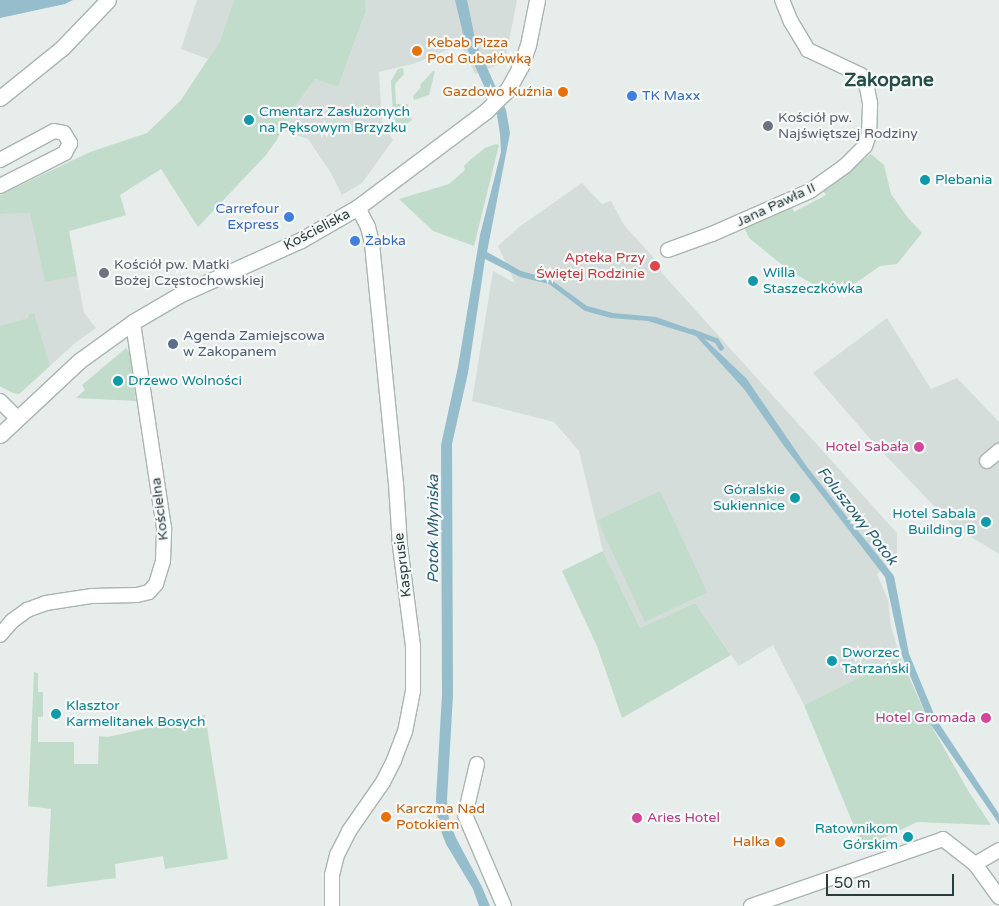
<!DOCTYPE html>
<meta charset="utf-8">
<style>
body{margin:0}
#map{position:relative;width:999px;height:906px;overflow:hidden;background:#e6edeb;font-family:"Varela Round",sans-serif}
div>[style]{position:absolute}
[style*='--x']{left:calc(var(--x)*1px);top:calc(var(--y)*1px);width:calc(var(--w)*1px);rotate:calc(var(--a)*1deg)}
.built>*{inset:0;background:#d5ddda}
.green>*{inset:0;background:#c2dccc;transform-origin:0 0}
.water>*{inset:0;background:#95bdcb}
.stream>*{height:5px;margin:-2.5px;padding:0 2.5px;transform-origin:2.5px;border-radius:2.5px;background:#95bdcb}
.roads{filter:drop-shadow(1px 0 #a9b5b2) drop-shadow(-1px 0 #a9b5b2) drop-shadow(0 1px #a9b5b2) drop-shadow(0 -1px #a9b5b2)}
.minor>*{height:14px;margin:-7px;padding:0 7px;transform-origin:7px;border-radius:7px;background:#fff}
.tertiary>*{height:15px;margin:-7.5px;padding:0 7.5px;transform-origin:7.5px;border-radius:7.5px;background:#fff}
.secondary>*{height:15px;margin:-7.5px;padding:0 7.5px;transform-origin:7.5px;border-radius:7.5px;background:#fff}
.dots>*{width:14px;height:14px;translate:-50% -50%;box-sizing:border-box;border:2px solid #f7faf9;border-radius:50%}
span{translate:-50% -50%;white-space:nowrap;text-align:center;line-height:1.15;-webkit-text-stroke:4.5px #f7faf9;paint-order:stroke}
.food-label{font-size:14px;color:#c56008}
.left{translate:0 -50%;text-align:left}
.right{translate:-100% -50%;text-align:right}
.shop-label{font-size:14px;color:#366cbe}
.culture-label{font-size:14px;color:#0d838f}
.worship-label{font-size:14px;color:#5b616d}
.street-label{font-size:14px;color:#273e3a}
.health-label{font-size:14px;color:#be3a42}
.service-label{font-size:14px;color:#4e5e75}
.hotel-label{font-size:14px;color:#b23c85}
.water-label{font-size:15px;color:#275e73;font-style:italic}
.district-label{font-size:19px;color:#254e48;font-weight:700}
.scale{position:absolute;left:826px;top:874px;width:128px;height:22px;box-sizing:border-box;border:2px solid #273e3a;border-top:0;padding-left:6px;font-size:15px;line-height:18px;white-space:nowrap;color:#273e3a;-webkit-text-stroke:4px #f7faf9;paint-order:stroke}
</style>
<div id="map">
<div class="built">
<i style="clip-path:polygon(197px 0,234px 0,220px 41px,208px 59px,181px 49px)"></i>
<i style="clip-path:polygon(365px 0,517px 0,505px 62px,475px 74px,461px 44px,416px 63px,379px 72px,382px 123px,393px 140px,362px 183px,342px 195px,331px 173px,308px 139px,282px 130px,292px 111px,315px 79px,338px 87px,366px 11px)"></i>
<i style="clip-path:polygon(582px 183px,602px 204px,611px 201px,624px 225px,662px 267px,661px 272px,897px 533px,897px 557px,877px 574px,888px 600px,891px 626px,900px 657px,804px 705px,773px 645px,739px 666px,695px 603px,640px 628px,603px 551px,579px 451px,554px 422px,472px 401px,493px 271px,515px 283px,498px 246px,519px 227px)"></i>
<i style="clip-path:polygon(45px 212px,126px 215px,69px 231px,84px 313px,96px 328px,75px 343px,19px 394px,13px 393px,0 386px,0 214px)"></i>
<i style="clip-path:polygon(887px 318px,931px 389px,957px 378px,999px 422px,999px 554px,953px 526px,872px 441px,813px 373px)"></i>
</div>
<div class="green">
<i style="clip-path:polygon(234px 0,365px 0,366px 11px,338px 87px,315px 79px,292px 111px,276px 141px,266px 155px,198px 227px,161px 169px,120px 195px,126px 215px,69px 231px,77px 276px,45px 282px,30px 213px,0 214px,0 195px,90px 152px,147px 133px,181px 100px,220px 41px)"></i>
<i style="clip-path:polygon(403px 68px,404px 74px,395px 84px,396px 104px,407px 104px,412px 120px,399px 130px,393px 115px,391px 81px,398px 69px)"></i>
<i style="clip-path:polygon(433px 71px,435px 71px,429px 95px,414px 100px,413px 96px,421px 87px,420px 85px)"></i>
<i style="clip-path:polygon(496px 144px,499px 145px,474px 246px,433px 231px,399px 199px,449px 184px,465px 170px,464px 166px,469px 161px,485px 148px)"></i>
<i style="clip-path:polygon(871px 154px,884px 165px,891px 194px,908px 218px,922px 233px,897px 264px,880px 266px,853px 285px,819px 287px,791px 272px,749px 238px,744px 227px,791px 205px,794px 212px,826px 195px,822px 189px)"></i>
<i style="clip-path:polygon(34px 313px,50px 366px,19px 394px,13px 393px,0 386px,0 326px,28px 318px,29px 314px)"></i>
<i style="clip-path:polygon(126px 348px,130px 353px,136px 401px,76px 398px,85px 390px,82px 385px)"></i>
<i style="left:660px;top:491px;width:112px;height:69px;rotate:65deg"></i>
<i style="clip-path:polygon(603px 551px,640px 628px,695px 603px,731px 655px,622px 718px,597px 646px,562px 571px)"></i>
<i style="clip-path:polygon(900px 657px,929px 722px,969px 792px,991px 825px,917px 822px,863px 848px,804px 705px)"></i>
<i style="clip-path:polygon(34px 672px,38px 673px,38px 692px,43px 692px,43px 717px,38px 717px,38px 742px,74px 742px,74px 764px,98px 764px,99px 736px,108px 737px,205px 715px,228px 859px,165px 869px,163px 856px,115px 864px,116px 878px,47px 887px,51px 809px,28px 806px)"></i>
</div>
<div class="water">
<i style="clip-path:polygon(0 0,73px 0,65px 4px,0 18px)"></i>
<i style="clip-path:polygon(455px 0,467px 0,476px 43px,506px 110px,510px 133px,487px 252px,521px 271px,550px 279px,587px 306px,613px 313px,656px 317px,696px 331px,746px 378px,807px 467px,894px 576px,909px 654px,936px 719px,999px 814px,999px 824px,929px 722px,902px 656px,885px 577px,784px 446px,744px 389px,696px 336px,648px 321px,611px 318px,585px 311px,549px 284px,520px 277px,485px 259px,468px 373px,452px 444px,453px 695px,447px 800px,449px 820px,456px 838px,482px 887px,490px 906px,479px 906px,473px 889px,446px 844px,438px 823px,436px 799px,442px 694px,441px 445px,458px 367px,480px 235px,501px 152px,500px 134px,497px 115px,466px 46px)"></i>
</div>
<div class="stream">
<i style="--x:692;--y:331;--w:26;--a:21"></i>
<i style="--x:716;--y:340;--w:9;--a:58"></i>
</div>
<div class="roads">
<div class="minor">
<i style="--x:0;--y:160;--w:61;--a:-28.2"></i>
<i style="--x:54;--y:131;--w:10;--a:11"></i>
<i style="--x:64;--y:133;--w:12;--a:59"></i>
<i style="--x:70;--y:143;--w:11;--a:117"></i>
<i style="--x:65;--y:153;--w:73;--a:153.1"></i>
<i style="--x:668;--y:250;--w:47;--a:-20"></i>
<i style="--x:712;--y:234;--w:107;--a:-23.7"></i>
<i style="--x:810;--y:191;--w:43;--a:-35.5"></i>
<i style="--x:845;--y:166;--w:28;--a:-45"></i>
<i style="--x:865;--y:146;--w:12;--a:-70"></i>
<i style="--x:869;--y:135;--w:32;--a:-88"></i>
<i style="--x:870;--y:103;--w:16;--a:-101"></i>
<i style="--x:867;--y:87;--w:13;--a:-117"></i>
<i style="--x:861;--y:75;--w:59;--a:-154.7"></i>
<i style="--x:808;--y:50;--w:33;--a:-121"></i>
<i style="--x:791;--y:22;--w:24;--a:-112"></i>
<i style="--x:0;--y:401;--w:24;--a:45"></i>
<i style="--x:987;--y:461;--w:16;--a:-40"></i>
<i style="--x:0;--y:635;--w:18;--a:-49"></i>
<i style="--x:12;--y:621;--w:19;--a:-36"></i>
<i style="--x:27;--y:610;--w:20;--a:-20"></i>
<i style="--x:46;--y:603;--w:47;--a:-8.7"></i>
<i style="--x:92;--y:596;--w:45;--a:-1.3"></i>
<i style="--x:137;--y:595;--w:12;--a:-14"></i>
<i style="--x:149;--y:592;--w:11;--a:-49"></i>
<i style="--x:156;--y:584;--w:24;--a:-73"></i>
<i style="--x:163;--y:561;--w:33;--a:-88"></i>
<i style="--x:164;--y:528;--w:208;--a:-98.6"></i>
<i style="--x:477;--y:764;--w:52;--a:103.2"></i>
<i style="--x:465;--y:815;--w:99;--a:66.8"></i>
<i style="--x:975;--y:864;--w:28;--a:-30"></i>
<i style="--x:332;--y:906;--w:31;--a:-90"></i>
<i style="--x:332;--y:875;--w:21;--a:-76"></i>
<i style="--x:337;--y:855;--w:27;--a:-63"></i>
<i style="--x:349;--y:831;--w:60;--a:-55.2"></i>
<i style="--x:383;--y:782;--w:25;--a:-63"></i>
<i style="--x:394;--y:760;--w:30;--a:-69"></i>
<i style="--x:405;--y:732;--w:42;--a:-79"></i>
<i style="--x:413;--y:691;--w:45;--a:-90"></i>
<i style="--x:413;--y:646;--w:101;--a:-97.4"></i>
<i style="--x:400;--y:546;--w:62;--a:-93.7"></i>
<i style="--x:396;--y:484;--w:242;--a:-95.7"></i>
<i style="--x:372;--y:243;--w:16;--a:-104"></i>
<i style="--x:368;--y:227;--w:22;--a:-117"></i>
<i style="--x:751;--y:906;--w:203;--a:-19.2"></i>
<i style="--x:943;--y:839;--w:41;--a:38"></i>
<i style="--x:975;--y:864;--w:41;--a:54"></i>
</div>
<div class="tertiary">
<i style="--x:0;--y:98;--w:80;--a:-38.9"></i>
<i style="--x:62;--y:48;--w:66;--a:-46.2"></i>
</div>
<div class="secondary">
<i style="--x:0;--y:435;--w:108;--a:-43.1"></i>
<i style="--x:79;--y:361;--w:67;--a:-35.8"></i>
<i style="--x:133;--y:322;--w:53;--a:-30.4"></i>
<i style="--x:179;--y:295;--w:134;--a:-24.3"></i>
<i style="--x:301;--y:240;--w:66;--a:-30.1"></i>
<i style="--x:358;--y:207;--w:160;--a:-36.9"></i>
<i style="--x:486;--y:111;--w:31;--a:-45"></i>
<i style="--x:508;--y:89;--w:26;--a:-61"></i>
<i style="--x:521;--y:66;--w:22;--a:-72"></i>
<i style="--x:528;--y:45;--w:46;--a:-78.7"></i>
</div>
</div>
<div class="dots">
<i style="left:417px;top:51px;background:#e8710a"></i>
<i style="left:563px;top:92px;background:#e8710a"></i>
<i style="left:632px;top:96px;background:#3f7fe0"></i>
<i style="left:249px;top:120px;background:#0f9aa8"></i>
<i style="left:768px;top:126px;background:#6b7280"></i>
<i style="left:925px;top:180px;background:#0f9aa8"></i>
<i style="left:289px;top:217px;background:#3f7fe0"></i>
<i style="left:355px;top:241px;background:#3f7fe0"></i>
<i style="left:655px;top:266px;background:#e0444e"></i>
<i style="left:104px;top:273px;background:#6b7280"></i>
<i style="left:753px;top:281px;background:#0f9aa8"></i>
<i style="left:173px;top:344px;background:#5c6f8a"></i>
<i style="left:118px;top:381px;background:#0f9aa8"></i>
<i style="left:919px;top:447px;background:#d1479c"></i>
<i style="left:795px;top:498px;background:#0f9aa8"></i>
<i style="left:986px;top:522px;background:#0f9aa8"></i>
<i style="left:832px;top:661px;background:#0f9aa8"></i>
<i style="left:56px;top:714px;background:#0f9aa8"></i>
<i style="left:986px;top:718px;background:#d1479c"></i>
<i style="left:386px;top:817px;background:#e8710a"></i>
<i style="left:637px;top:818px;background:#d1479c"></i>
<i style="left:908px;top:837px;background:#0f9aa8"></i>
<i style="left:780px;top:842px;background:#e8710a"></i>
</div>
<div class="food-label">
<span class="left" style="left:427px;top:51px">Kebab Pizza<br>Pod Gubałówką</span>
<span class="right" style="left:553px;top:92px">Gazdowo Kuźnia</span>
<span class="left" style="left:396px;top:817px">Karczma Nad<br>Potokiem</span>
<span class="right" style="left:770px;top:842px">Halka</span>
</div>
<div class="shop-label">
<span class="left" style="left:642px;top:96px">TK Maxx</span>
<span class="right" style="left:279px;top:217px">Carrefour<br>Express</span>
<span class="left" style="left:365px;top:241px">Żabka</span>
</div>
<div class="culture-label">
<span class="left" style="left:259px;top:120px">Cmentarz Zasłużonych<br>na Pęksowym Brzyzku</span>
<span class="left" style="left:935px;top:180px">Plebania</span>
<span class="left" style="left:763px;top:281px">Willa<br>Staszeczkówka</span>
<span class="left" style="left:128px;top:381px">Drzewo Wolności</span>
<span class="right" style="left:785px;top:498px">Góralskie<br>Sukiennice</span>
<span class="right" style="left:976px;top:522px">Hotel Sabala<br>Building B</span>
<span class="left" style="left:842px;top:661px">Dworzec<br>Tatrzański</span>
<span class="left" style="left:66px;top:714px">Klasztor<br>Karmelitanek Bosych</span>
<span class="right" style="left:898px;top:837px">Ratownikom<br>Górskim</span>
</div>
<div class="worship-label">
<span class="left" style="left:778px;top:126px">Kościół pw.<br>Najświętszej Rodziny</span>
<span class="left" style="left:114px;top:273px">Kościół pw. Matki<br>Bożej Częstochowskiej</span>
</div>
<div class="street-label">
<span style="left:776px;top:205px;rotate:-25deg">Jana Pawła II</span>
<span style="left:317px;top:230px;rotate:-28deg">Kościeliska</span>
<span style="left:160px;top:509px;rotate:-97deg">Kościelna</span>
<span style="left:403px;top:565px;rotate:-97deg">Kasprusie</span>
</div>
<div class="health-label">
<span class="right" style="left:645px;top:266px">Apteka Przy<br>Świętej Rodzinie</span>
</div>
<div class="service-label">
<span class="left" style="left:183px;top:344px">Agenda Zamiejscowa<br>w Zakopanem</span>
</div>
<div class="hotel-label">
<span class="right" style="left:909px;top:447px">Hotel Sabała</span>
<span class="right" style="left:976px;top:718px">Hotel Gromada</span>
<span class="left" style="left:647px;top:818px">Aries Hotel</span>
</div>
<div class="water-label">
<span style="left:857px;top:516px;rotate:52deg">Foluszowy Potok</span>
<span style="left:434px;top:529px;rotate:-90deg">Potok Młyniska</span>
</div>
<div class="district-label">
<span style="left:889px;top:81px">Zakopane</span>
</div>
<div class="scale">50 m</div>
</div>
